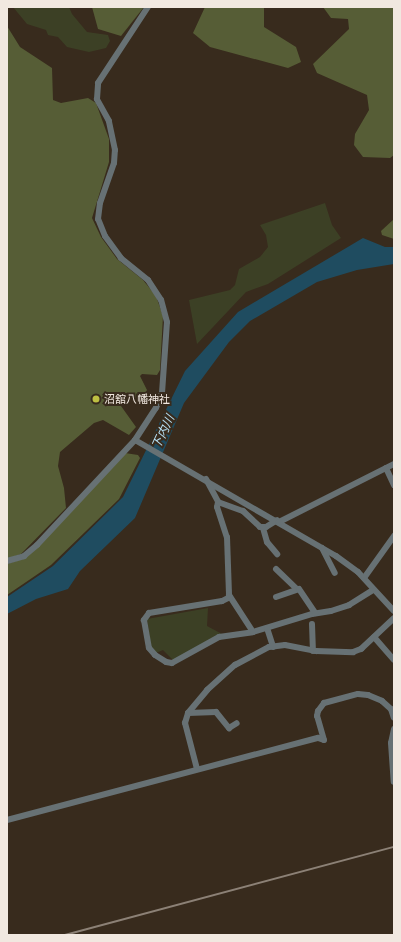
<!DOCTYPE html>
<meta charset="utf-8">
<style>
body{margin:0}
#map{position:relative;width:401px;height:942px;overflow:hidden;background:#382b1d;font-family:Poppins,"Noto Sans JP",sans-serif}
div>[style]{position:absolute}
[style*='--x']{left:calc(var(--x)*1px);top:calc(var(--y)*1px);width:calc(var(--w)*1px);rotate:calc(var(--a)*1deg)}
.green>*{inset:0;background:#3c4025}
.forest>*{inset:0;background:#565d36}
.water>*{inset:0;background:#1f4c60}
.minor>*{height:6px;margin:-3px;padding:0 3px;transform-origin:3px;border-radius:3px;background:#677174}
.rail>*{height:1.5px;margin:-0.75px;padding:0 0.75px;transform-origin:0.75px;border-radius:0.75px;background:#8c8176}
.dots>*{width:11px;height:11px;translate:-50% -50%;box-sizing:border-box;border:2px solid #382b1d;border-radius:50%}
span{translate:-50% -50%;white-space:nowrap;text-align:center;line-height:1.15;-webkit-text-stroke:4px #382b1d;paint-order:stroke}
.poi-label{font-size:11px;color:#f1e8e0}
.left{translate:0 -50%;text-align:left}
.water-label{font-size:12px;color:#b8e3f8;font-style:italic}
.frame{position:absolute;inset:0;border:8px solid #f1e8e0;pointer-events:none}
</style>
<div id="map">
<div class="green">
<i style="clip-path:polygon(13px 7px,69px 7px,72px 14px,87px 32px,108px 35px,110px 41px,106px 48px,89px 52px,67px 47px,58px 37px,48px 35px,46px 30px,27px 24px)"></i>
<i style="clip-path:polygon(325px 203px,332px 225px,341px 238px,268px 284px,246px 292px,197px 344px,189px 300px,230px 290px,235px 285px,239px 269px,260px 257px,268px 247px,266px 235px,260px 225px)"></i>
<i style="clip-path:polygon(208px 608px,207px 626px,222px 634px,173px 660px,163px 650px,156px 653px,151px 646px,147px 619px)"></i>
</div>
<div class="forest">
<i style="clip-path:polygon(92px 7px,144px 7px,121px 36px,98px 29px)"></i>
<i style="clip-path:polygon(205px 7px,264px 7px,264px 27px,296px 47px,301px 62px,288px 68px,210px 47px,193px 33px)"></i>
<i style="clip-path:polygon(323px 7px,394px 7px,394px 155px,390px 158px,363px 157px,354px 145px,355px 134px,369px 110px,367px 95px,317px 73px,313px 64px,349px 29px,348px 19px,331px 18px)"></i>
<i style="clip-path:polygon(7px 26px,20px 47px,52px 68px,53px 100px,61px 103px,88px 98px,96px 103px,109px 139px,109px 162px,92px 218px,101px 237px,117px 259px,143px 280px,156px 296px,163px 316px,160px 370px,157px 375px,142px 374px,140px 376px,147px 390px,143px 397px,137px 401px,127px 399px,122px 402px,121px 406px,136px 427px,129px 435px,103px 420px,94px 423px,60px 452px,58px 466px,64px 488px,66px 508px,21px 554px,7px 559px)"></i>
<i style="clip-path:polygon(394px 219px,394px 239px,382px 235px,381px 231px)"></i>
<i style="clip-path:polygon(125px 453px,138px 455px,140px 458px,119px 499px,51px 565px,7px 595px,7px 564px,25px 558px)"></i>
</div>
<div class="water">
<i style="clip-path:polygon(363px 238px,385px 247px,394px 247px,394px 264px,357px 270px,317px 282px,250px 321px,229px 342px,184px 403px,135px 518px,80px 571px,68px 589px,36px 599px,7px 614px,7px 597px,53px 566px,123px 497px,185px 371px,238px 312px)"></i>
</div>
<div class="minor">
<i style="--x:135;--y:440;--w:232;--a:30"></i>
<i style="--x:336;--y:556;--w:27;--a:36"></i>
<i style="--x:358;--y:572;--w:53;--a:47.3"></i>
<i style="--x:386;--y:468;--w:19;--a:65"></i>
<i style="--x:206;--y:479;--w:26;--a:62"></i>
<i style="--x:218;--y:502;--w:5;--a:101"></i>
<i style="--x:217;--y:507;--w:32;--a:72"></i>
<i style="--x:227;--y:537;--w:58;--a:88"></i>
<i style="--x:229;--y:595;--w:44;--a:57"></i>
<i style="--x:218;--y:502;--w:27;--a:20"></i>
<i style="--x:243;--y:511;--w:23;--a:43"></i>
<i style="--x:260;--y:527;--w:6;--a:0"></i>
<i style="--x:266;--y:527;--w:13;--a:-32"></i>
<i style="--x:279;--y:522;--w:129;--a:-26.8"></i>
<i style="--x:263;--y:528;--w:15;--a:74"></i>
<i style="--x:267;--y:542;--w:16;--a:50"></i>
<i style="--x:322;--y:548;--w:28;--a:63"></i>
<i style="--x:7;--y:561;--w:18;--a:-16"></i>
<i style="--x:24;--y:556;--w:17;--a:-40"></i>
<i style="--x:37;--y:545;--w:144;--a:-47"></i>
<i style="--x:135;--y:440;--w:38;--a:-57"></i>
<i style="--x:156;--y:408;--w:16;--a:-68"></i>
<i style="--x:162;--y:393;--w:71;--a:-86"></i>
<i style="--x:167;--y:322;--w:23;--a:-105"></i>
<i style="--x:161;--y:300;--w:24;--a:-123"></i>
<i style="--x:148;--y:280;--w:35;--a:-141"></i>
<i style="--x:121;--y:258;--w:27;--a:-126"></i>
<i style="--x:105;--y:236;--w:18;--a:-112"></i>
<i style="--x:98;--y:219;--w:16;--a:-83"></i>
<i style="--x:100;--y:203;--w:42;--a:-70.7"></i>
<i style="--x:114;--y:163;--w:13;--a:-86"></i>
<i style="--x:115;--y:150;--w:30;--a:-102"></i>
<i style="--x:109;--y:121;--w:25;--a:-119"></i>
<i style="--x:97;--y:99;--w:16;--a:-86"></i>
<i style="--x:98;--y:83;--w:91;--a:-56.7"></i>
<i style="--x:276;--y:569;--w:28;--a:44"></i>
<i style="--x:364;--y:578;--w:52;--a:-54.5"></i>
<i style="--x:230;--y:597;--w:9;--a:153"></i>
<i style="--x:222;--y:601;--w:74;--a:170.7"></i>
<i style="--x:149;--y:613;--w:9;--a:126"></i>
<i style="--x:144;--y:620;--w:28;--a:80"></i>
<i style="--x:149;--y:648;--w:9;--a:49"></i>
<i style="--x:155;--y:655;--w:13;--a:32"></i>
<i style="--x:166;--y:662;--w:6;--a:9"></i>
<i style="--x:172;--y:663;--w:54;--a:-29"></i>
<i style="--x:219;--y:637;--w:34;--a:-8"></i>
<i style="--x:253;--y:632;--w:62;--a:-17"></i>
<i style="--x:312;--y:614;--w:19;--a:-9"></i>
<i style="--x:331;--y:611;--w:19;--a:-18"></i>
<i style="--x:349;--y:605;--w:28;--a:-32"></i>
<i style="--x:276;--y:597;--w:24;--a:-19"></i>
<i style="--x:299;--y:589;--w:29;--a:56"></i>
<i style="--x:312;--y:624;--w:27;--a:88"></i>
<i style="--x:267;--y:628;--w:20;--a:72"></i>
<i style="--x:374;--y:637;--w:30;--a:49"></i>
<i style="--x:188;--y:713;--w:28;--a:-2"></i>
<i style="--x:216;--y:712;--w:21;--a:51"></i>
<i style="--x:229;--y:728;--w:9;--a:-32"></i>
<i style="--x:394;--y:729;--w:14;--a:102"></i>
<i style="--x:391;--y:743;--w:39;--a:86"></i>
<i style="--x:324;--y:740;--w:25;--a:-106"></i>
<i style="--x:317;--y:716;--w:5;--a:-79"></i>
<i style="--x:318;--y:711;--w:10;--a:-53"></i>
<i style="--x:324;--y:703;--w:35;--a:-15"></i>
<i style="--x:358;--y:694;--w:10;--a:6"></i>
<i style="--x:368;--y:695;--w:15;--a:23"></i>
<i style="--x:382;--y:701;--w:12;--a:42"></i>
<i style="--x:391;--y:709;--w:9;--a:72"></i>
<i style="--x:197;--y:769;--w:48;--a:-104.6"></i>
<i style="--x:185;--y:723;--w:10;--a:-73"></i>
<i style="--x:188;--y:713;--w:30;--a:-50"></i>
<i style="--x:207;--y:690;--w:38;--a:-42"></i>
<i style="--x:235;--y:665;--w:38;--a:-28"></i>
<i style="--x:269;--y:647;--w:16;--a:-7"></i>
<i style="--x:285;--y:645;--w:32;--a:11"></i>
<i style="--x:316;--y:651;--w:37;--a:2"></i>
<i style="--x:353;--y:652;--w:9;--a:-21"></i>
<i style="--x:361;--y:649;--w:45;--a:-43.2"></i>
<i style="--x:7;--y:820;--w:322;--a:-14.8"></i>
<i style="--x:318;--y:738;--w:6;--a:18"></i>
</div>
<div class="rail">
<i style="--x:65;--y:935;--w:341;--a:-15"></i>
</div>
<div class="dots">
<i style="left:96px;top:399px;background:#bebf42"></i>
</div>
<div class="poi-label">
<span class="left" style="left:104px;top:399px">沼舘八幡神社</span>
</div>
<div class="water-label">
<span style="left:163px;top:432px;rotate:-65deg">下内川</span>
</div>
<div class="frame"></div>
</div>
